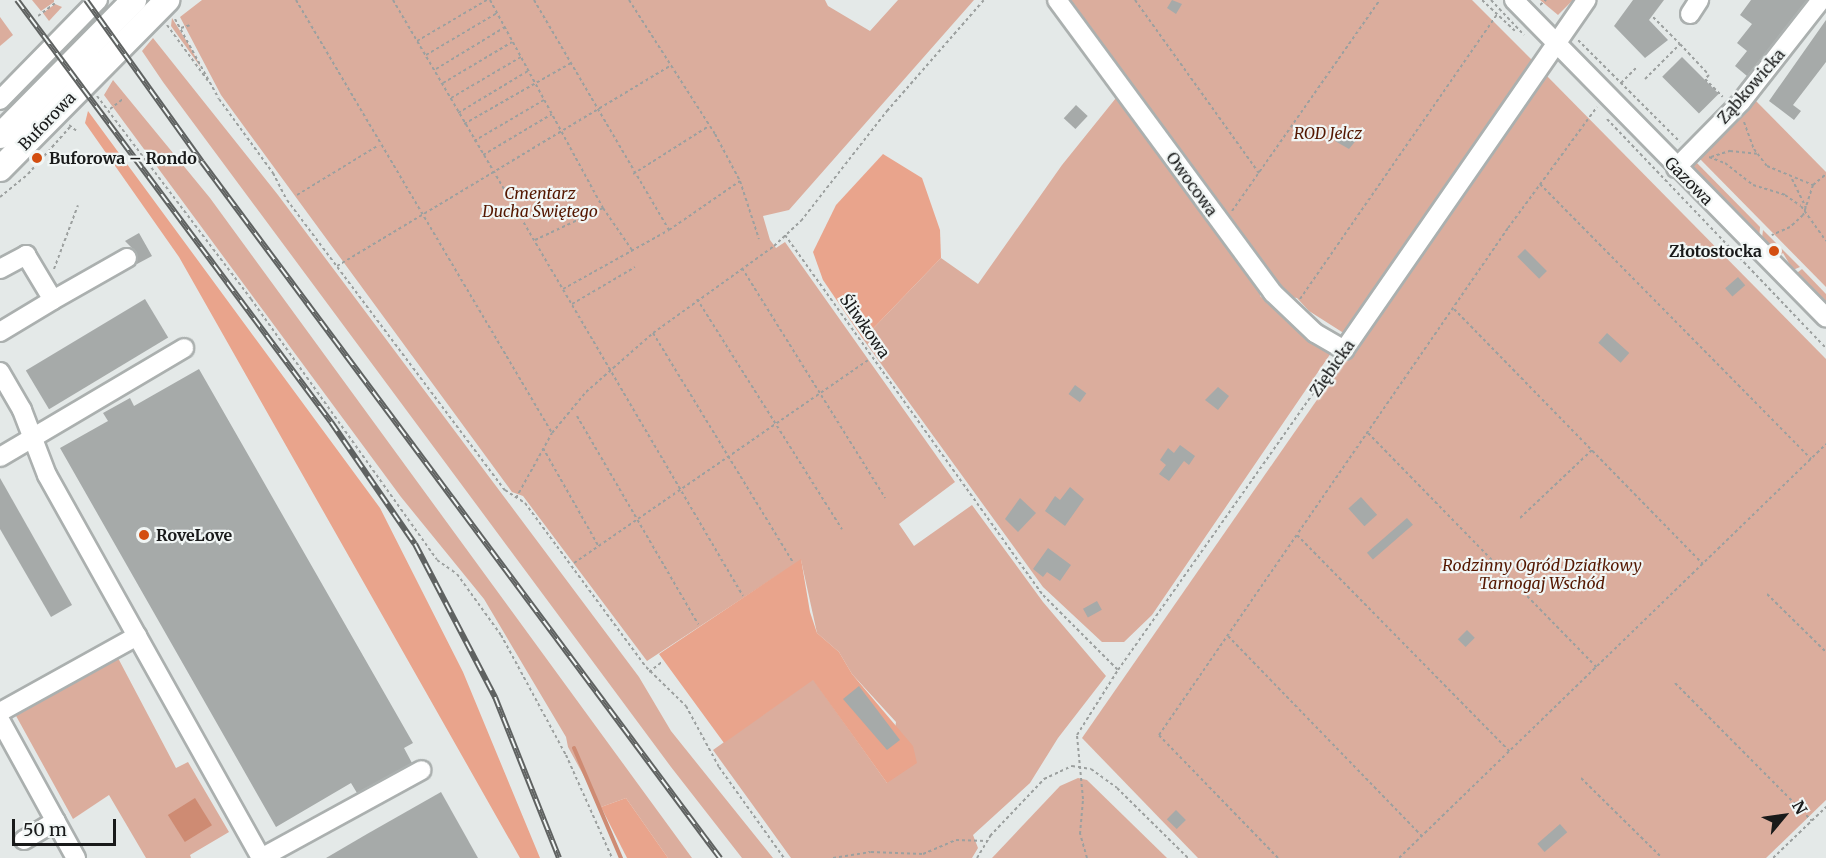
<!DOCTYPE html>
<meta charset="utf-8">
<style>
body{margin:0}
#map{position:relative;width:1826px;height:858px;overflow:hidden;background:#e4e9e8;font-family:Merriweather,serif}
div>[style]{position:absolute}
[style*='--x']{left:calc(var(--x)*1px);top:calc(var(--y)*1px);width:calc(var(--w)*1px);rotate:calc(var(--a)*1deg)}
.green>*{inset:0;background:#dbad9d}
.forest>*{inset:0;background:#e9a48c}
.water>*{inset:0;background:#ce8b73;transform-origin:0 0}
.stream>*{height:4px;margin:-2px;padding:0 2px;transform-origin:2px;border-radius:2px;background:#ce8b73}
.building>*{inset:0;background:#a6aaa9;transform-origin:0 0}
.path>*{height:2px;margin-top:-1px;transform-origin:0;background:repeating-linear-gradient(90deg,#9ca09f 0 3px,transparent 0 6px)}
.roads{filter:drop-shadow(2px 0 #abb0af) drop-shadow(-2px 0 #abb0af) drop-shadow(0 2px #abb0af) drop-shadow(0 -2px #abb0af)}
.minor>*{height:18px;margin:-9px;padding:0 9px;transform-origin:9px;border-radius:9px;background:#fff}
.major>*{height:24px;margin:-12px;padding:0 12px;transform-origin:12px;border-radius:12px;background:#fff}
.rail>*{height:6px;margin-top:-3px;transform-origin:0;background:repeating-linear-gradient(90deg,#f1f6f5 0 11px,#5f6261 0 22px);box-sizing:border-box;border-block:2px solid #5f6261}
.dots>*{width:16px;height:16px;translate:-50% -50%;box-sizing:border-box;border:3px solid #f1f6f5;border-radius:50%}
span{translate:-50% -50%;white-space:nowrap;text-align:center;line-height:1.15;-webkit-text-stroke:4.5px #f1f6f5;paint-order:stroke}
.street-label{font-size:16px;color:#191a1a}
.park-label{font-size:16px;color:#541700;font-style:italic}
.poi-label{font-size:16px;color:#191a1a;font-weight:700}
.left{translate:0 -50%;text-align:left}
.right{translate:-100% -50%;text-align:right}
.north{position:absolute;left:1754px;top:786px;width:60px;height:60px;-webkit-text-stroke:4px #f1f6f5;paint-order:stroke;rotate:61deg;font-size:16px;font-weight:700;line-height:24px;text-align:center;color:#191a1a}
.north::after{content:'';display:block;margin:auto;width:21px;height:27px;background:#191a1a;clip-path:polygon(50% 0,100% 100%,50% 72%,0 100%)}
.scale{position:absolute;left:12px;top:819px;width:104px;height:27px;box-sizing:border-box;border:3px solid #191a1a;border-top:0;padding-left:8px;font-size:18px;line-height:21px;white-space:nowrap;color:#191a1a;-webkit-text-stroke:4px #f1f6f5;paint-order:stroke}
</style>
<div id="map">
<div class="green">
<i style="clip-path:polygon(32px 0,54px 0,54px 2px,41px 11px)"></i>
<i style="clip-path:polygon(202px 0,825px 0,828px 6px,870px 31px,898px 0,974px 0,789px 210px,763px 216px,770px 240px,776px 248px,785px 242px,955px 482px,899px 524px,914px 546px,972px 505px,1043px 602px,1106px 676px,1058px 738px,1030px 783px,973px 835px,978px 848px,972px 858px,791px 858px,713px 750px,813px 679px,887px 783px,896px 722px,852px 674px,839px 652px,817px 633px,801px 560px,647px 661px,523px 496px,512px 492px,221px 95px,180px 17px)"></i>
<i style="clip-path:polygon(1071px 0,1472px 0,1537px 65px,1351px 333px,1342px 332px,1309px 311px,1297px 298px,1290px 297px,1268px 273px)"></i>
<i style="clip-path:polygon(1540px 0,1573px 0,1558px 15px)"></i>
<i style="clip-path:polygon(55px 4px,62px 7px,49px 21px,43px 13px)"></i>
<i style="clip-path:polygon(0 17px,13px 35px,0 46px)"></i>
<i style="clip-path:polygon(172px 18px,189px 45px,202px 69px,171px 26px)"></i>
<i style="clip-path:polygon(153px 38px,278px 195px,639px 677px,671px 731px,773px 858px,742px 858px,671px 767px,163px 82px,142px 51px)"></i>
<i style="clip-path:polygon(1544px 73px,1826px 359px,1826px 800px,1766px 858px,1198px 858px,1082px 738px)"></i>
<i style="clip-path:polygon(113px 80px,210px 198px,692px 858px,668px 858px,626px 798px,601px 807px,568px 747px,566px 737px,484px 599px,401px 497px,104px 95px)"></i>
<i style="clip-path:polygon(1120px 93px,1260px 287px,1260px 296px,1331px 353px,1152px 615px,1124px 642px,1102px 642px,1043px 587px,863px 339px,941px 258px,978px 284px,1062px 165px)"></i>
<i style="clip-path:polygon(1754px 99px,1826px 172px,1826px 287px,1700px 159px)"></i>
<i style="clip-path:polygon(1693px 159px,1760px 227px,1759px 241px,1690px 168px)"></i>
<i style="clip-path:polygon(1763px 230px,1800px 267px,1793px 270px,1783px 253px,1779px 256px,1762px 238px)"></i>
<i style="clip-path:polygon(1802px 269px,1826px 294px,1826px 302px,1820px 300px,1793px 276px)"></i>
<i style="clip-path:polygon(118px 658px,176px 768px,188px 762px,229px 832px,190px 855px,191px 858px,146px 858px,109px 795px,73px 819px,15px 714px)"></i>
<i style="clip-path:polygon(1078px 778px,1087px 780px,1167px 858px,992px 858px,1060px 786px)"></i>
</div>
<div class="forest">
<i style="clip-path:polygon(88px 111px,380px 508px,463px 672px,540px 858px,520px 858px,179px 257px,85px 123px)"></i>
<i style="clip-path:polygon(883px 154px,922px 178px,940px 230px,941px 258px,863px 339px,823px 280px,813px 252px,836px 205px)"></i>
<i style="clip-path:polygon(801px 559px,810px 612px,817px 633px,839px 652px,852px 674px,913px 746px,917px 763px,887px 783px,813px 680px,724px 743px,659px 654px)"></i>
<i style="clip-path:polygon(626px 798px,668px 858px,627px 858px,601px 807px)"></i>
</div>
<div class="water">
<i style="left:195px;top:798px;width:32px;height:32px;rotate:58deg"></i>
</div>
<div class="stream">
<i style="--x:574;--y:748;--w:120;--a:66.9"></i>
</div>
<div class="building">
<i style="clip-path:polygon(1172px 0,1182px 4px,1176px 14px,1167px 8px)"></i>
<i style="clip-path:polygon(1633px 0,1664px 0,1649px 20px,1668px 40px,1645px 58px,1614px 26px)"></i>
<i style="clip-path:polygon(1751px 0,1807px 0,1747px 76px,1735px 66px,1747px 51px,1737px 43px,1752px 24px,1740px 15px)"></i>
<i style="clip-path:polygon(1826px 20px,1826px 62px,1793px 105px,1801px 111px,1794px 120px,1769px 101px)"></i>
<i style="left:1682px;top:57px;width:52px;height:28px;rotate:45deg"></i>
<i style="left:1076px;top:105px;width:16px;height:18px;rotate:43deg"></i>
<i style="clip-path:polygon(1343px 129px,1358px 138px,1349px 149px,1335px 141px)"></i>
<i style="clip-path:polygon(139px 233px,152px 256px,137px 264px,137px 253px,125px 241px)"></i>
<i style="left:1525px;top:249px;width:31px;height:11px;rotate:45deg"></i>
<i style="left:1738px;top:277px;width:11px;height:17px;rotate:49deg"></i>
<i style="left:145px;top:299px;width:45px;height:139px;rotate:59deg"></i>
<i style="left:1607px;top:333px;width:30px;height:13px;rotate:42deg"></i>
<i style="clip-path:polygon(199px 369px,413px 743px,404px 748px,412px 763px,357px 793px,351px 783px,276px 827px,60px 448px,108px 421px,103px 413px,130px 398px,134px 406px)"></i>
<i style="left:1075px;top:385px;width:14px;height:11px;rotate:36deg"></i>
<i style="clip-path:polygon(1218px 387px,1229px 396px,1218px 410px,1205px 400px)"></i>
<i style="clip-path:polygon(1180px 445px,1195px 456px,1189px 465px,1184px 461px,1169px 481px,1159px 474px,1166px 465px,1160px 460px,1168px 448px,1174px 453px)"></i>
<i style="clip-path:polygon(0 478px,72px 605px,51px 617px,0 529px)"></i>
<i style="clip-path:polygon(1070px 487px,1084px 499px,1065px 526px,1045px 511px,1055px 496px,1060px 500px)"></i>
<i style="left:1361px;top:497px;width:24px;height:17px;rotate:48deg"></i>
<i style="clip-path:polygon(1020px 498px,1036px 513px,1018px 532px,1005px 519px)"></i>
<i style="left:1407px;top:518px;width:9px;height:53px;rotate:49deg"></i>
<i style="clip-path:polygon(1048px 548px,1071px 565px,1060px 581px,1047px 572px,1043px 577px,1033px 569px)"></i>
<i style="left:1097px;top:601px;width:10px;height:16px;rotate:61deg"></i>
<i style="left:1467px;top:630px;width:11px;height:13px;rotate:45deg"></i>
<i style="clip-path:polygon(859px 686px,900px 740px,887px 750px,843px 699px)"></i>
<i style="clip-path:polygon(441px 792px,478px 858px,326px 858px,367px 834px)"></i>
<i style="left:1176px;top:810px;width:14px;height:13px;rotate:45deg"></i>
<i style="left:1560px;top:824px;width:11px;height:30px;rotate:49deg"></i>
</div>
<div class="path">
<i style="--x:296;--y:0;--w:503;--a:59.41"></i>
<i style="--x:393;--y:0;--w:691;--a:59.58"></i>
<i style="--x:490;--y:0;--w:237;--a:61.5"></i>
<i style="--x:603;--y:208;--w:51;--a:55.4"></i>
<i style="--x:534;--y:0;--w:267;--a:59.6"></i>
<i style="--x:629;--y:0;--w:159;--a:57.3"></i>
<i style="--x:715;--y:134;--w:53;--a:62"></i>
<i style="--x:740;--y:181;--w:61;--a:71.9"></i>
<i style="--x:1135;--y:0;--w:213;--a:54.4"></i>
<i style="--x:1482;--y:0;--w:45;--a:43.2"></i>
<i style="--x:1491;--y:0;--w:48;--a:46.7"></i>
<i style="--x:1540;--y:5;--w:8;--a:-40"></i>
<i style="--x:38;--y:16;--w:21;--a:-37"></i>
<i style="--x:1653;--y:17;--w:38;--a:45"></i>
<i style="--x:175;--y:19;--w:91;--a:61.2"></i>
<i style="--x:219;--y:99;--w:92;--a:53.9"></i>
<i style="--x:273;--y:173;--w:30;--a:63"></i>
<i style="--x:287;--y:200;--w:363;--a:53.1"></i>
<i style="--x:505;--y:490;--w:24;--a:33"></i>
<i style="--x:525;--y:503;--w:204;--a:53.6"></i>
<i style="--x:646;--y:667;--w:56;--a:44.3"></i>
<i style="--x:686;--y:706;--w:69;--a:61.6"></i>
<i style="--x:719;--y:767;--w:112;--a:54.5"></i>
<i style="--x:167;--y:25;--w:69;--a:53.8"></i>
<i style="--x:181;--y:28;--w:9;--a:-18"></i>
<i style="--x:1578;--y:40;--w:144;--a:45"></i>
<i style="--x:417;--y:41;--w:81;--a:-30.4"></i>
<i style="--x:426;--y:55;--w:82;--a:-30.6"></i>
<i style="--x:436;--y:69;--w:81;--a:-31.3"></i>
<i style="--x:1645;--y:79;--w:49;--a:-45"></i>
<i style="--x:1680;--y:44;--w:42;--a:46.9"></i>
<i style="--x:1709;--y:75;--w:6;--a:135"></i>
<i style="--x:1705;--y:79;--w:25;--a:45"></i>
<i style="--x:443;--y:83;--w:80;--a:-30.7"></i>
<i style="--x:1621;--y:83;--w:23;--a:-45"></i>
<i style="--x:97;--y:96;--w:255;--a:52.8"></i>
<i style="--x:251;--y:299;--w:320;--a:54.5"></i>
<i style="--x:437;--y:560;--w:24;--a:35"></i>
<i style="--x:457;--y:574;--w:75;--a:54.2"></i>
<i style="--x:501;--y:635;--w:136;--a:61.6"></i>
<i style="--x:566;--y:755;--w:113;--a:65.9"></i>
<i style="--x:451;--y:98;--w:81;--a:-30.4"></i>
<i style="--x:110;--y:109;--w:18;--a:-38"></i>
<i style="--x:458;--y:113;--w:82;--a:-31"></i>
<i style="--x:1607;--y:119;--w:317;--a:46.3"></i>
<i style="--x:1744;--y:122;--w:29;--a:70"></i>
<i style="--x:1754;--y:149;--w:21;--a:53"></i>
<i style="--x:1767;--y:166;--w:50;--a:22.4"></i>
<i style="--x:1813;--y:185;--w:32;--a:108"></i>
<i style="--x:1803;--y:215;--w:18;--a:137"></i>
<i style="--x:1790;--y:227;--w:20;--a:156"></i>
<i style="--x:464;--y:124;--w:123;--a:-29.7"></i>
<i style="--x:69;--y:125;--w:11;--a:38"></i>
<i style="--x:474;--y:141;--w:81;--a:-30.4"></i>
<i style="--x:483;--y:155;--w:80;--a:-30.7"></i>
<i style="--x:1709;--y:157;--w:17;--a:21"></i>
<i style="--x:1725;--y:163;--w:36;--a:38"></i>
<i style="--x:1753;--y:185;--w:34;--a:17"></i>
<i style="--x:1785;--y:195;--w:19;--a:35"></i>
<i style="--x:1801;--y:206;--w:43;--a:54.5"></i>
<i style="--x:1711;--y:157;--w:20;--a:-18"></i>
<i style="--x:1730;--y:151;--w:27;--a:6"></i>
<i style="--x:633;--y:174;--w:90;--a:-32.3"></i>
<i style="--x:1792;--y:179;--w:32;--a:64"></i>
<i style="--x:1540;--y:184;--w:386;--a:45.4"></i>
<i style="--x:1813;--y:185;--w:17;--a:-40"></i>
<i style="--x:297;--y:195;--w:96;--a:-31.4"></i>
<i style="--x:0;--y:197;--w:36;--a:-39"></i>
<i style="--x:28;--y:174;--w:63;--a:-48.2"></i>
<i style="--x:1232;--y:211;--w:258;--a:-55"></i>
<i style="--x:785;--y:235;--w:443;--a:54.4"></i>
<i style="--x:1043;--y:595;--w:106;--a:45"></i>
<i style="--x:535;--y:240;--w:75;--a:-25.2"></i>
<i style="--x:337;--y:266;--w:390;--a:-31"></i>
<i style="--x:742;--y:268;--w:271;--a:58.1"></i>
<i style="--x:54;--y:269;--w:68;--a:-69.4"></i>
<i style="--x:563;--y:289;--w:121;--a:-29.1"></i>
<i style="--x:669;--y:230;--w:86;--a:-34.6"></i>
<i style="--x:697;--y:299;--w:272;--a:57.8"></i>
<i style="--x:1300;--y:299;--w:346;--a:-55.3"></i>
<i style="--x:572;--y:304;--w:73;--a:-30.4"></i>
<i style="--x:1454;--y:309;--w:356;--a:45.7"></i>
<i style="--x:653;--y:333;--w:268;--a:58.6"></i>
<i style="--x:577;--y:416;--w:241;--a:59.8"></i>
<i style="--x:1368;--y:433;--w:327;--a:45.7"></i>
<i style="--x:543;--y:448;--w:114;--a:60.5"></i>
<i style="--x:516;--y:498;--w:74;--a:-61"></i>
<i style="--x:552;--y:433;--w:53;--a:-50.3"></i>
<i style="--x:586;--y:392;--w:89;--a:-41.4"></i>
<i style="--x:653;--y:333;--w:149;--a:-35.7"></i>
<i style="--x:774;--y:246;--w:37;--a:-43"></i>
<i style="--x:801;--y:221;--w:140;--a:-52"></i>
<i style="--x:887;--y:111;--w:147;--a:-48.9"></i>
<i style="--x:1520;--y:518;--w:99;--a:-43.4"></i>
<i style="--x:1297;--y:535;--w:303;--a:45.5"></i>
<i style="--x:574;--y:563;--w:357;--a:-34.6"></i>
<i style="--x:1767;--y:594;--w:83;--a:44.5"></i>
<i style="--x:1228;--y:636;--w:279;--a:45.9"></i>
<i style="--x:649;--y:672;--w:18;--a:-38"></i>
<i style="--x:1675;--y:683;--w:194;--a:45.2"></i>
<i style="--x:1581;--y:778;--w:114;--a:44.6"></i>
<i style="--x:833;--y:858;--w:38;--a:-9"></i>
<i style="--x:871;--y:852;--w:52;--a:2.2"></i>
<i style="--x:923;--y:854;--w:36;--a:-23"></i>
<i style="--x:956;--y:840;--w:31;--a:2"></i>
<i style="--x:977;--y:858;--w:26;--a:-59"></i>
<i style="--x:990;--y:836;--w:79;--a:-46.5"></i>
<i style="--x:1044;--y:779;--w:31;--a:-25"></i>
<i style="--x:1072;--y:766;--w:19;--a:9"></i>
<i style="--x:1091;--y:769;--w:32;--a:36"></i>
<i style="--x:1117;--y:788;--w:100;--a:44.6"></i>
<i style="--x:1087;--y:858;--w:25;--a:-106"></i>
<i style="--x:1080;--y:834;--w:35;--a:-85"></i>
<i style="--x:1083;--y:799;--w:64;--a:-95.4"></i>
<i style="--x:1077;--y:735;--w:77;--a:-57.8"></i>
<i style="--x:1118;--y:670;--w:377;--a:-54.8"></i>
<i style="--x:1278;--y:858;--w:171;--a:-134.1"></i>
<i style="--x:1159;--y:735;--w:616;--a:-55.46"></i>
<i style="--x:1508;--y:228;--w:150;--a:-53.7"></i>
<i style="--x:1399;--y:858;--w:595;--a:-44.11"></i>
<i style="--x:1773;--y:858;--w:74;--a:-43.9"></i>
</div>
<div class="roads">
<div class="minor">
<i style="--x:1057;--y:0;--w:364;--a:53.6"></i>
<i style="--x:1273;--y:293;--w:58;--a:43.6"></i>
<i style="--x:1315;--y:333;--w:34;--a:30"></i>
<i style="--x:1344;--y:350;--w:426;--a:-55.3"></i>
<i style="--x:1514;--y:0;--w:445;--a:45.5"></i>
<i style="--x:1690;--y:14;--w:17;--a:-57"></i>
<i style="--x:0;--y:100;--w:140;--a:-45.6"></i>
<i style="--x:1676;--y:168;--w:93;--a:-45.4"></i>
<i style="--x:1741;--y:102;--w:130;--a:-51.9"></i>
<i style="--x:0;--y:269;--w:30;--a:-28"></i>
<i style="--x:26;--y:255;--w:52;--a:59"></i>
<i style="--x:53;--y:300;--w:62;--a:148.9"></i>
<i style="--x:53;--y:300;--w:85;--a:-29.6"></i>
<i style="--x:0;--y:372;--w:44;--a:59.9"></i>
<i style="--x:22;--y:410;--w:70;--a:69"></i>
<i style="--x:47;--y:475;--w:439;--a:60.8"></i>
<i style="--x:0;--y:457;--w:214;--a:-30.6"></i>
<i style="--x:0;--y:712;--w:157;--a:-29"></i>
<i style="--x:0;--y:720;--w:158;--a:61.2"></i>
<i style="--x:24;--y:840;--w:37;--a:-31"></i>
<i style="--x:261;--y:858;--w:183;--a:-28.7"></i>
</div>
<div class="major">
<i style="--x:0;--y:136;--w:191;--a:-45.4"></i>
<i style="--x:0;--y:169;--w:238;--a:-45.3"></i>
</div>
</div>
<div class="rail">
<i style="--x:17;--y:0;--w:526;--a:53.35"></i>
<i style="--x:331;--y:422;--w:148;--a:55.5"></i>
<i style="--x:415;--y:544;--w:173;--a:62.4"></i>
<i style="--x:495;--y:697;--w:173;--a:68.3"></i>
<i style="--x:86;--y:0;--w:199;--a:54.4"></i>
<i style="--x:202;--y:162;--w:868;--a:53.34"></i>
</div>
<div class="dots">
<i style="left:37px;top:158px;background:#d34e11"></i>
<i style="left:1774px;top:251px;background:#d34e11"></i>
<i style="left:144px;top:535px;background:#d34e11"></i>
</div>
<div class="street-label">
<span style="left:1751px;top:86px;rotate:-49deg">Ząbkowicka</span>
<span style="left:47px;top:121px;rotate:-46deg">Buforowa</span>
<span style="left:1689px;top:181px;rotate:45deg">Gazowa</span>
<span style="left:1192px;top:184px;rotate:54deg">Owocowa</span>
<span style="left:865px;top:326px;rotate:55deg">Śliwkowa</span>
<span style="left:1332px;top:368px;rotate:-55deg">Ziębicka</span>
</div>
<div class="park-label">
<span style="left:1328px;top:133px">ROD Jelcz</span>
<span style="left:540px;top:202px">Cmentarz<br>Ducha Świętego</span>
<span style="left:1542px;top:574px">Rodzinny Ogród Działkowy<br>Tarnogaj Wschód</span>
</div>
<div class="poi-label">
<span class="left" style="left:49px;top:158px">Buforowa – Rondo</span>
<span class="right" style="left:1762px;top:251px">Złotostocka</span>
<span class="left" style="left:156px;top:535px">RoveLove</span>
</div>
<div class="north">N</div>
<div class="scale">50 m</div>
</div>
